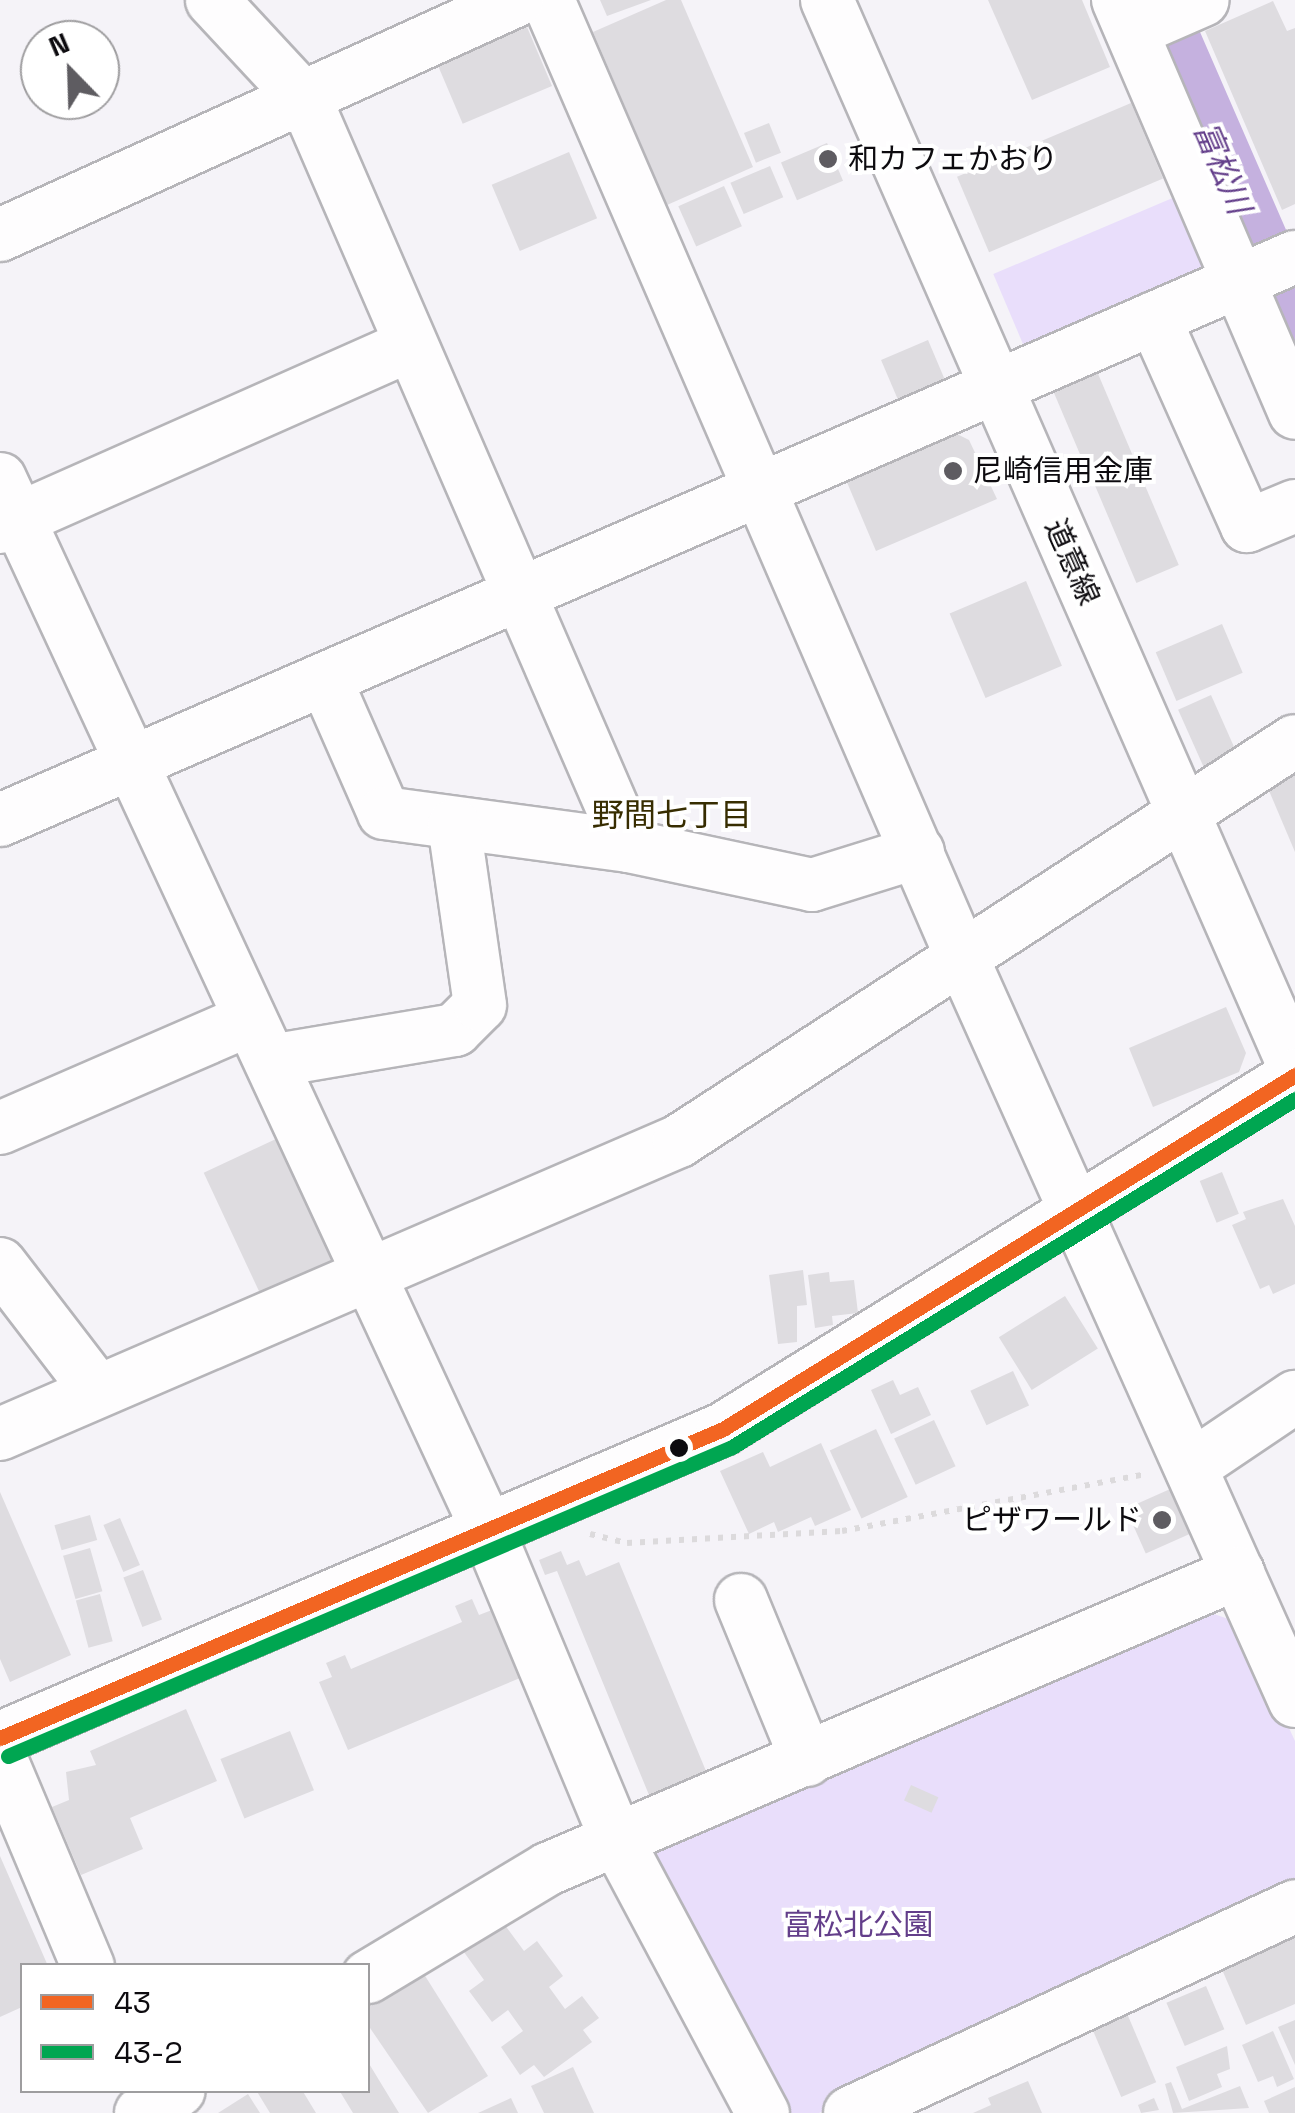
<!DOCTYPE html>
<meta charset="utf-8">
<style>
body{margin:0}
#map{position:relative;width:1295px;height:2113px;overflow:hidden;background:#f5f3f8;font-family:"Space Grotesk","Noto Sans JP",sans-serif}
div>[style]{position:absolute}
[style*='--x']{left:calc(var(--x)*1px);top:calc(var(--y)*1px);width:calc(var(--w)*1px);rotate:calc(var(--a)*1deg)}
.green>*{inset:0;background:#e9defb;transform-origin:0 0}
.river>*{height:68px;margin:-34px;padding:0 34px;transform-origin:34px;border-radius:34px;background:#c5b1df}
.building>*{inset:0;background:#dedce0;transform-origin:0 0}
.path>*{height:6px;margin-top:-3px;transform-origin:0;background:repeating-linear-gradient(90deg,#dcdadc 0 5px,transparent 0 13px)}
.roads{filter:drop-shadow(2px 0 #b6b5b9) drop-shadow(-2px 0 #b6b5b9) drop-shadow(0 2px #b6b5b9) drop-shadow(0 -2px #b6b5b9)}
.minor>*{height:52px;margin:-26px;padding:0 26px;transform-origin:26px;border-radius:26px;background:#fefdfe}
.bus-1>*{height:15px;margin:-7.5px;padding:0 7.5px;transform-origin:7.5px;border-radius:7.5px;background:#f26522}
.bus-2>*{height:15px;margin:-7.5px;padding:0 7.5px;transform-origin:7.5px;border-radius:7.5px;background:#00a651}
.dots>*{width:28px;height:28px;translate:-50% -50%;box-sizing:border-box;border:5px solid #fff;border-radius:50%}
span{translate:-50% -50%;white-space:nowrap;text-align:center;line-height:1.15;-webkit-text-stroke:8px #fff;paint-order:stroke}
.poi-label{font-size:30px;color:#0d0b0f}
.left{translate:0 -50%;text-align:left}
.right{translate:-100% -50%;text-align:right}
.street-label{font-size:30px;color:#0d0b0f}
.park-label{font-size:30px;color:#633e8a}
.water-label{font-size:32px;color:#643f8b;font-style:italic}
.neighbourhood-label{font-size:32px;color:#372d01}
.legend{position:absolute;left:20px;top:1963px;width:350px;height:130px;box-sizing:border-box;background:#fff;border:2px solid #9e9d9f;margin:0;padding:12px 18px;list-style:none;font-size:30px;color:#0d0b0f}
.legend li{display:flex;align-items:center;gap:20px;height:50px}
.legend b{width:50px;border:2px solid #9e9d9f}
.north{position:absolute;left:20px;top:20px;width:100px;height:100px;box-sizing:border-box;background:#fff;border:2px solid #9e9d9f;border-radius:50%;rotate:337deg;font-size:28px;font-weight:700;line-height:40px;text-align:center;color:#0d0b0f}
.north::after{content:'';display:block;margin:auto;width:35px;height:45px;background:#5e5c61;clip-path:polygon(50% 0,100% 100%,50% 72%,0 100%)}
</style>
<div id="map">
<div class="green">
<i style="left:1182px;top:194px;width:80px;height:205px;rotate:67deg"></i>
<i style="clip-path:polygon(1208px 1612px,1240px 1623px,1295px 1741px,1295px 1891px,819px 2113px,781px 2113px,648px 1868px,659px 1843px)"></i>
</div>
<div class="river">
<i style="--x:1149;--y:0;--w:365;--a:66.5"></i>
</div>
<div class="building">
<i style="clip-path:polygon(600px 0,651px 0,607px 16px)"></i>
<i style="clip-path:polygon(666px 0,681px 0,753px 167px,667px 205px,593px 32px)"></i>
<i style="clip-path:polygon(988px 0,1082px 0,1110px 67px,1032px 100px)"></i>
<i style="clip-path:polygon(1273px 1px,1287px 31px,1295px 28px,1295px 204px,1282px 210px,1205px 31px)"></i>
<i style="left:527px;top:27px;width:64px;height:97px;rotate:67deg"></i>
<i style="left:1131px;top:103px;width:82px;height:189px;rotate:67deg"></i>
<i style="left:769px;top:123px;width:32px;height:27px;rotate:68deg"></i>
<i style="left:827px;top:143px;width:41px;height:50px;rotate:67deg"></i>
<i style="left:569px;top:152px;width:72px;height:84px;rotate:67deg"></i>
<i style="left:770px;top:166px;width:34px;height:43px;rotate:67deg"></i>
<i style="left:724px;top:186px;width:44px;height:50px;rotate:66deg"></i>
<i style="left:928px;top:340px;width:51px;height:51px;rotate:67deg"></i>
<i style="left:1093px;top:362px;width:103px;height:48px;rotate:67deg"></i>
<i style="clip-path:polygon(955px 433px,969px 440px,997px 499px,876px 551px,846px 480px)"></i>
<i style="left:1135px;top:462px;width:112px;height:46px;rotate:67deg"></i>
<i style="left:1026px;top:581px;width:92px;height:83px;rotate:67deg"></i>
<i style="left:1222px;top:624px;width:53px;height:72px;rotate:67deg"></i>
<i style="left:1211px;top:695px;width:62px;height:36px;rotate:66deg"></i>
<i style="clip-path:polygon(1295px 775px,1295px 852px,1267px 786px)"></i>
<i style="clip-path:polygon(1226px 1007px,1246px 1053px,1239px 1072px,1153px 1107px,1129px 1048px)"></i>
<i style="left:278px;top:1138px;width:134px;height:82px;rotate:65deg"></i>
<i style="left:1222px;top:1172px;width:45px;height:24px;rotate:68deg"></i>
<i style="clip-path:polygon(1283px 1199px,1295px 1226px,1295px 1284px,1273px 1294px,1269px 1285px,1260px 1289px,1232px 1225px,1246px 1219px,1243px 1212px)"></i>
<i style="clip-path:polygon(803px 1270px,807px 1305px,797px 1306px,797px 1342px,778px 1344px,769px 1275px)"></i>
<i style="clip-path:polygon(829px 1272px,830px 1282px,854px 1280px,858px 1313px,832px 1316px,833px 1325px,815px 1328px,808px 1275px)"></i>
<i style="left:1065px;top:1296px;width:62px;height:78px;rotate:58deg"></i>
<i style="left:1013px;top:1371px;width:38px;height:47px;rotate:65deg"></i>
<i style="clip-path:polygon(893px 1380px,900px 1395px,918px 1387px,931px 1415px,891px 1434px,871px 1390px)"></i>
<i style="left:934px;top:1420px;width:51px;height:44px;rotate:65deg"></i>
<i style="left:876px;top:1429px;width:75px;height:51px;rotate:65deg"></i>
<i style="clip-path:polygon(821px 1443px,851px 1510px,815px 1526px,811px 1517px,778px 1532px,774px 1522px,749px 1534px,720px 1471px,763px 1452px,770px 1467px)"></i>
<i style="left:1177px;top:1486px;width:49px;height:56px;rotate:66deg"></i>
<i style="clip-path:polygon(0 1492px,71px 1655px,10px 1682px,0 1659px)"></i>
<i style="left:90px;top:1515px;width:26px;height:37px;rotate:74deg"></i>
<i style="left:120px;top:1518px;width:51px;height:18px;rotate:67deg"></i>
<i style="left:90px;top:1548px;width:45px;height:28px;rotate:74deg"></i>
<i style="clip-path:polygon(561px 1551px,567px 1565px,579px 1560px,586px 1576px,619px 1562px,706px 1771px,649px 1795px,557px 1571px,545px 1575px,539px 1560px)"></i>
<i style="left:143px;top:1570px;width:53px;height:21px;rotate:69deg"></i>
<i style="left:100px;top:1594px;width:49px;height:25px;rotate:75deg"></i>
<i style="clip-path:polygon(472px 1599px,479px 1615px,492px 1610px,520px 1678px,348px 1750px,319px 1682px,332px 1677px,326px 1663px,345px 1655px,351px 1669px,462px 1622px,455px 1606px)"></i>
<i style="clip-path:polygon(186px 1709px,217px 1781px,130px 1818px,143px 1849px,81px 1875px,52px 1807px,69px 1800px,66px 1772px,96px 1765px,90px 1751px)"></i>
<i style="left:290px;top:1731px;width:64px;height:75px;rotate:68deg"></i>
<i style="left:911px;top:1785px;width:30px;height:17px;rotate:24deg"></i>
<i style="clip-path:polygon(0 1856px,48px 1966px,22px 1966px,22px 2007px,0 2017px)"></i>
<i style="clip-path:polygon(496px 1913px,524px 1951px,537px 1941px,563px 1976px,549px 1987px,565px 2009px,582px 1996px,599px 2018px,583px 2030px,592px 2042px,544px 2077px,534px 2065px,520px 2075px,501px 2047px,523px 2031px,508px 2010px,492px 2022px,469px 1991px,484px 1980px,456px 1941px)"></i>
<i style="clip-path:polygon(1295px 1924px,1295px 2004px,1246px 2025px,1217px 1958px)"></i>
<i style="clip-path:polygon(422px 1971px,488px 2076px,428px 2113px,368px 2025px,368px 2005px)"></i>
<i style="left:1206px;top:1986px;width:47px;height:43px;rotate:67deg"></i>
<i style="left:1123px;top:2004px;width:85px;height:38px;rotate:67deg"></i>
<i style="clip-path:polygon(1295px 2020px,1295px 2065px,1278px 2027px)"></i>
<i style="clip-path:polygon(1273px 2031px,1294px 2079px,1277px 2087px,1273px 2076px,1258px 2082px,1242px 2045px)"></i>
<i style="clip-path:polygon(1227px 2046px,1230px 2069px,1217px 2074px,1222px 2087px,1189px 2101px,1176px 2067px)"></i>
<i style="clip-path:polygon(368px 2062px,399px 2113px,353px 2113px,339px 2090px,368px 2090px)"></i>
<i style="clip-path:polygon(573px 2067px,594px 2113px,544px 2113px,531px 2086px)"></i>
<i style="clip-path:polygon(1028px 2081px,1042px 2113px,973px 2113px,991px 2105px,988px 2098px)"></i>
<i style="clip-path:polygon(1171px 2082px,1182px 2109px,1240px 2086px,1249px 2108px,1173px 2113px,1165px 2084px)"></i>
<i style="clip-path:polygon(1295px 2087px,1295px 2113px,1269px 2113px,1264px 2101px)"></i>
<i style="clip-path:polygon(256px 2090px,302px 2090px,316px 2113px,270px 2113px)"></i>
<i style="clip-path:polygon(248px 2094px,260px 2113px,218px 2113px)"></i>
<i style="clip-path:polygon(511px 2098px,518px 2113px,478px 2113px)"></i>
<i style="clip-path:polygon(1154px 2098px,1159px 2110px,1141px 2113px,1138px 2105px)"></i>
</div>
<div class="path">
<i style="--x:590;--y:1534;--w:38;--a:14"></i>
<i style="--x:627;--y:1543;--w:215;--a:-3.2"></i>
<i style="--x:842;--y:1531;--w:309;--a:-10.6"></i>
</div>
<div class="roads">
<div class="minor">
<i style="--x:212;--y:0;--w:138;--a:47.1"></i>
<i style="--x:306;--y:101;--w:812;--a:66.56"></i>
<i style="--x:548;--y:0;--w:1046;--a:66.62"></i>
<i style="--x:963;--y:960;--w:812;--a:65.87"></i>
<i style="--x:827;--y:0;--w:1166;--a:66.34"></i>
<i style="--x:1118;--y:0;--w:449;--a:66.8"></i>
<i style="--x:1132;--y:31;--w:77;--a:-23.6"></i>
<i style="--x:0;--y:235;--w:568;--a:-24.44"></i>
<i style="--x:1154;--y:318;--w:228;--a:65.9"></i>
<i style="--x:1247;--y:526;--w:52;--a:-22.6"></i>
<i style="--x:0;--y:479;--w:1162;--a:65.11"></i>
<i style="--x:489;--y:1533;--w:333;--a:67.4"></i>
<i style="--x:617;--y:1840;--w:310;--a:61.9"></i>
<i style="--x:0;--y:527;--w:449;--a:-23.9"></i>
<i style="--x:326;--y:681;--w:144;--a:66.3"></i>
<i style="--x:384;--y:813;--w:247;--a:7.7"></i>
<i style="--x:629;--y:846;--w:187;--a:12"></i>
<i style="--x:812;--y:885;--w:111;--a:-17.3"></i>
<i style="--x:0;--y:820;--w:1412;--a:-23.5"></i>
<i style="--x:271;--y:1061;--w:187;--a:-9.6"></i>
<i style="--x:455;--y:1030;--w:35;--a:-45"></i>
<i style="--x:480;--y:1005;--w:182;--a:-98.2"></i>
<i style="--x:0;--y:1128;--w:270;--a:-23.5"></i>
<i style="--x:0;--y:1264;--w:158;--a:52.5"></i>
<i style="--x:0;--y:1434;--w:740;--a:-23.34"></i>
<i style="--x:679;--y:1141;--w:734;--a:-33"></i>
<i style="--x:1194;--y:1465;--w:122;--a:-34"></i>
<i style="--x:741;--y:1600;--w:173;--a:67.6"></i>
<i style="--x:0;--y:1738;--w:786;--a:-23.14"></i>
<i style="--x:723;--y:1429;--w:673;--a:-31.75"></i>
<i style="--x:0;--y:1757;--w:227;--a:67.2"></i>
<i style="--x:368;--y:1977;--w:210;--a:-31"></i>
<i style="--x:548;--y:1869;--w:751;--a:-23.22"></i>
<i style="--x:141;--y:2113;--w:44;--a:-31.2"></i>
<i style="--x:850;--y:2113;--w:491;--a:-24.9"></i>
</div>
</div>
<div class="bus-1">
<i style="--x:0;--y:1738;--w:786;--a:-23.14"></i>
<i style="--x:723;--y:1429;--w:673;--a:-31.75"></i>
</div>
<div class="bus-2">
<i style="--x:8;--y:1756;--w:787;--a:-23.11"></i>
<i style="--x:732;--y:1447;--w:662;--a:-31.72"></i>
</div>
<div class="dots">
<i style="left:828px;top:159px;background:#5e5c61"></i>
<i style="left:953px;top:471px;background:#5e5c61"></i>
<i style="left:679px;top:1448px;background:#0d0b0f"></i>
<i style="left:1162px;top:1520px;background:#5e5c61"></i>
</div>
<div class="poi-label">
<span class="left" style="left:848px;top:159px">和カフェかおり</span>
<span class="left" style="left:973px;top:471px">尼崎信用金庫</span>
<span class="right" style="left:1142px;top:1520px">ピザワールド</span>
</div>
<div class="street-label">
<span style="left:1072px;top:562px;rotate:66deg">道意線</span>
</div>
<div class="park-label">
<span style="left:858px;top:1925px">富松北公園</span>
</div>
<div class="water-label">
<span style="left:1222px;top:168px;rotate:67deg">富松川</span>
</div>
<div class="neighbourhood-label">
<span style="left:672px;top:815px">野間七丁目</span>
</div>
<ul class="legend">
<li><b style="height:12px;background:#f26522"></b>43</li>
<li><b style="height:12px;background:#00a651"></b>43-2</li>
</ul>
<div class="north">N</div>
</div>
